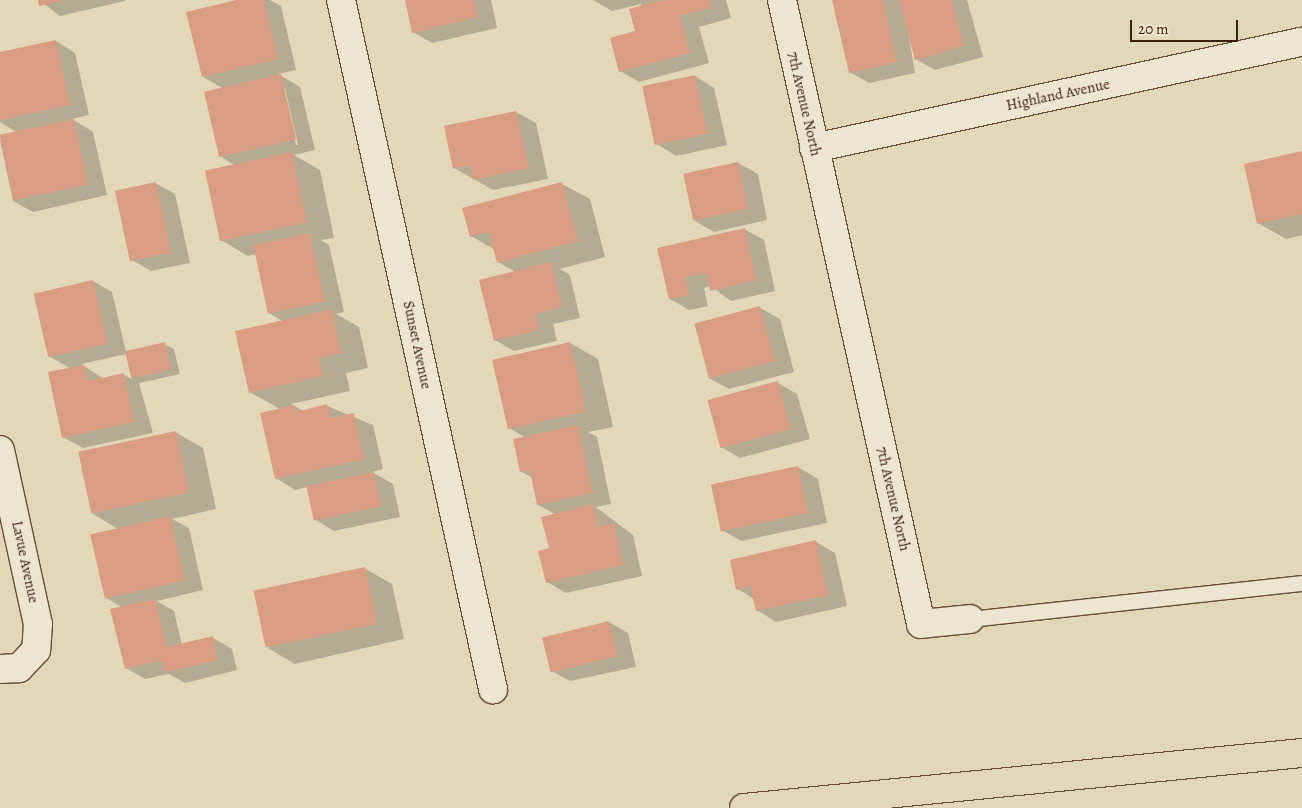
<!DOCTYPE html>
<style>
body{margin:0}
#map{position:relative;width:1302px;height:808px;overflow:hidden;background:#e2d7b7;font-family:Alegreya,serif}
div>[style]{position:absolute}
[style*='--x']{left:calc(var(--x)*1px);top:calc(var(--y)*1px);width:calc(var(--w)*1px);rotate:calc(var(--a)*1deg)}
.shadow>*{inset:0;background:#0003}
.building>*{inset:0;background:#d99d84;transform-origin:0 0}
.roads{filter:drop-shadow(1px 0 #654e35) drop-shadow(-1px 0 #654e35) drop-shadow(0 1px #654e35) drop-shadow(0 -1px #654e35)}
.service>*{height:15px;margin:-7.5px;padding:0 7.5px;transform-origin:7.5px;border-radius:7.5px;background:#ece5d0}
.minor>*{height:28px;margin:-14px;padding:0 14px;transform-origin:14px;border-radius:14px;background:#ece5d0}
.motorway>*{height:28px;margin:-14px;padding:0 14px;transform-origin:14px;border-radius:14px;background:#e2d7b7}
span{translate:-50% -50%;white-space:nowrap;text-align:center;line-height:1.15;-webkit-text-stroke:4.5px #ece5d0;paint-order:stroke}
.street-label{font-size:15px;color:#3b200a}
.scale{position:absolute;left:1130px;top:20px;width:108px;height:22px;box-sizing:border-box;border:2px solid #3b200a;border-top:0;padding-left:6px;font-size:15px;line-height:18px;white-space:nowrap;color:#3b200a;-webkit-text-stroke:4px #ece5d0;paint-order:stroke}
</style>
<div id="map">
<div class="shadow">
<i style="clip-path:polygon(39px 0,125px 0,125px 1px,60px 16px)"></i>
<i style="clip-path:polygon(evenodd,241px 0,270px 0,281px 6px,296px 70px,278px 74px,300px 87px,315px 150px,294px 155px,320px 170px,334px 238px,321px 240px,329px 245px,344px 312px,336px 314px,359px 327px,368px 368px,346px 373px,350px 391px,291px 404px,303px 411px,327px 406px,373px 425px,383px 469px,372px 472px,393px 484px,400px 517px,334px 531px,314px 519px,307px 487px,295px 490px,276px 478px,280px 409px,250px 392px,284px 322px,269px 313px,256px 254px,248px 256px,221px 240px,236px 166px,220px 156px,224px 89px,203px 77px,241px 0,283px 88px,285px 88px,298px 145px,296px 145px,283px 88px)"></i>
<i style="clip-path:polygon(406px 0,491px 0,497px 28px,432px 43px,413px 32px)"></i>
<i style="clip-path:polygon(593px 0,726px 0,731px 18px,699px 27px,709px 63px,639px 82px,620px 71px,636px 32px,641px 4px,612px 11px)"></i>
<i style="clip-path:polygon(834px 0,967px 0,983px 57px,935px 70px,916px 59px,907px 26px,915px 73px,869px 83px,850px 72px)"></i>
<i style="clip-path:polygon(56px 41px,75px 53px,89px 115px,72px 119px,93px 132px,107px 195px,33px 212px,13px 201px,0 140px,18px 133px,0 122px,0 53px)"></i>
<i style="clip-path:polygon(695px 76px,714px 88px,727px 145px,676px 156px,657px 144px)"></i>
<i style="clip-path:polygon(516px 112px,536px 123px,548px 179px,493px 190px,454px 168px)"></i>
<i style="clip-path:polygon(1302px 152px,1302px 235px,1286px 239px,1258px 223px)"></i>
<i style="clip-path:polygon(738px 163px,758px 174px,767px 220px,714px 232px,695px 221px)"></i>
<i style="clip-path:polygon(155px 183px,175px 194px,190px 263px,151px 271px,132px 260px)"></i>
<i style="clip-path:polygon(562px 184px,590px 199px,605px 257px,560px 269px,570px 275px,580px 318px,553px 324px,557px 341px,514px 351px,495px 340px,516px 272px,498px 262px,495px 250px,471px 236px)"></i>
<i style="clip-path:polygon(744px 229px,764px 240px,775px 291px,731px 301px,710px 286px,704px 288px,708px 306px,689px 310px,670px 299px,659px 249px)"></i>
<i style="clip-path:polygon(evenodd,93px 281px,112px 292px,126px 352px,164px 344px,174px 349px,180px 374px,139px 383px,153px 433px,83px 448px,63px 437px,71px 369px,49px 356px,93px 281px,127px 354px,132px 379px,124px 375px,104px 379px,81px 364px,127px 354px)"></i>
<i style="clip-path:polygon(760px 308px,780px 319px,794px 372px,729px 389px,709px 378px)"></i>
<i style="clip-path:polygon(570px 343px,598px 359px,613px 427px,588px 432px,597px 437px,611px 504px,596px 507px,633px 535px,642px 576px,566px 593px,547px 582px,555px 514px,538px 505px,533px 478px,522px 472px,526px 438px,509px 428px)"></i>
<i style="clip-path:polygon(778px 383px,797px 394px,810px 439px,740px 458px,721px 447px)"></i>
<i style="clip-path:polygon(175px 432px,203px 448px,216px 509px,172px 519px,189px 528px,203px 590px,157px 601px,174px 611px,182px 645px,213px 638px,232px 649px,237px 670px,185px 683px,169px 674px,145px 679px,126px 668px,123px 608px,106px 598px,118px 529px,93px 514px)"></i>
<i style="clip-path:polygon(798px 467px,818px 479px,827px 523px,741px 541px,722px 530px)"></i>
<i style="clip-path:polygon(816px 542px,835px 553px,847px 606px,776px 622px,757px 610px,754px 599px,738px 589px)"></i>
<i style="clip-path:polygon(364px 568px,392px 584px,404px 639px,295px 664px,268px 648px)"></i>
<i style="clip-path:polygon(609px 622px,628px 633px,636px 667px,570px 681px,550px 670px)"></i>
</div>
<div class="building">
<i style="clip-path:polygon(38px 0,62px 0,62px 1px,39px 6px)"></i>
<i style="clip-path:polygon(236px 0,264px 0,278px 59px,202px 77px,186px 12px)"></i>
<i style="clip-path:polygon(405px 0,474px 0,478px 17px,412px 33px)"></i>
<i style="clip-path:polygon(661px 0,710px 0,712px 7px,680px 16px,690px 53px,619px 72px,610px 38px,635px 31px,629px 9px)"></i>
<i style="clip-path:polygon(832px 0,883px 0,897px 62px,849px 73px)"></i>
<i style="clip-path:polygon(899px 0,952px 0,964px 46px,915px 60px)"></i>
<i style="clip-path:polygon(56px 40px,70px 105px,0 120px,0 52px)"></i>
<i style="left:281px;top:74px;width:67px;height:79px;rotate:77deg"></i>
<i style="left:695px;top:75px;width:60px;height:54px;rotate:78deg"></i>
<i style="clip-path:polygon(516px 111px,529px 168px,473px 180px,470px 165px,453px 169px,444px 126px)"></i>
<i style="left:74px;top:119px;width:67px;height:76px;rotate:78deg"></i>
<i style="clip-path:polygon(1302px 151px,1302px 214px,1257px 224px,1244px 164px)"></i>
<i style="left:292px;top:152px;width:72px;height:89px;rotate:78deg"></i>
<i style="left:738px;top:162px;width:48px;height:56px;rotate:78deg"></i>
<i style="left:156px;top:182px;width:72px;height:42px;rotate:78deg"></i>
<i style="clip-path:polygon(562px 182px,578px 241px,497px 263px,489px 232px,470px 237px,462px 208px)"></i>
<i style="clip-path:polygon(745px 228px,756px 280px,710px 291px,706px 273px,685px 277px,689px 295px,669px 299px,657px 248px)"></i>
<i style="left:310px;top:233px;width:70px;height:58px;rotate:78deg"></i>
<i style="clip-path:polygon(551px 262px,562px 307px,535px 314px,539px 330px,494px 341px,479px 280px)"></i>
<i style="left:93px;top:280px;width:65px;height:61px;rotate:77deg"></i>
<i style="left:760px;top:306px;width:57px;height:68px;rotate:75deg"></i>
<i style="clip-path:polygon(332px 309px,341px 353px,319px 358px,323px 376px,249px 393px,235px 331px)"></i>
<i style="left:165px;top:342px;width:28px;height:41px;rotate:77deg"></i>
<i style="left:570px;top:342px;width:71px;height:80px;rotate:77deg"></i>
<i style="clip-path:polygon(84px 365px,88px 381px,124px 373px,134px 422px,62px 438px,48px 372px)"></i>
<i style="left:778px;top:381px;width:50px;height:73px;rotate:75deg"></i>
<i style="clip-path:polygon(327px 404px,331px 418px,354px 413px,364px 459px,275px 479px,260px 413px,294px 405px,296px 412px)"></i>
<i style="clip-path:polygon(578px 425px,593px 493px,537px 505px,530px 471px,520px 472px,513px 439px)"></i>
<i style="left:176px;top:431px;width:63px;height:100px;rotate:78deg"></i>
<i style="left:798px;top:466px;width:48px;height:89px;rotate:78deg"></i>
<i style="left:374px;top:472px;width:35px;height:69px;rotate:78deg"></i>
<i style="clip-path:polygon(593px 504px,598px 526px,614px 523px,623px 565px,546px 583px,538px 551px,549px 548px,541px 517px)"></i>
<i style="left:170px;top:516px;width:66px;height:82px;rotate:77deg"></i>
<i style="clip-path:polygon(816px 540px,828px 595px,756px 611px,750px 586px,736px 590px,730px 560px)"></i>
<i style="left:365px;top:567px;width:58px;height:114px;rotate:78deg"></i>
<i style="clip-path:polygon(155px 599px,167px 647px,213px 636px,218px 660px,165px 672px,161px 660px,125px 669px,110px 609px)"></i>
<i style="left:609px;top:621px;width:36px;height:69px;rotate:76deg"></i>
</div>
<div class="roads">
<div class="service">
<i style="--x:970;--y:619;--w:334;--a:-6.2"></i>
</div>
<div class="minor">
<i style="--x:341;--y:0;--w:706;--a:77.56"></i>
<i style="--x:782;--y:0;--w:639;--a:77.44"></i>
<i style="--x:921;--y:624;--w:49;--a:-5.8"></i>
<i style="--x:814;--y:148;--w:499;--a:-12.3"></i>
<i style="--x:0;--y:450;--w:178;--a:77.7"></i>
<i style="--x:38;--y:624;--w:26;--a:94"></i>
<i style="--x:36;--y:650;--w:25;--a:133"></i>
<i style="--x:19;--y:668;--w:19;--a:177"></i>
</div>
<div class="motorway">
<i style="--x:744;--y:808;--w:561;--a:-5.63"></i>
</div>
</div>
<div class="street-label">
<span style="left:1058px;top:95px;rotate:-12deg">Highland Avenue</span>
<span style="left:804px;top:104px;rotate:77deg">7th Avenue North</span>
<span style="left:417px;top:345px;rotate:78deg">Sunset Avenue</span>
<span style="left:893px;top:499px;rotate:77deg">7th Avenue North</span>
<span style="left:25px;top:562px;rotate:78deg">Lavue Avenue</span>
</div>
<div class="scale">20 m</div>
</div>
